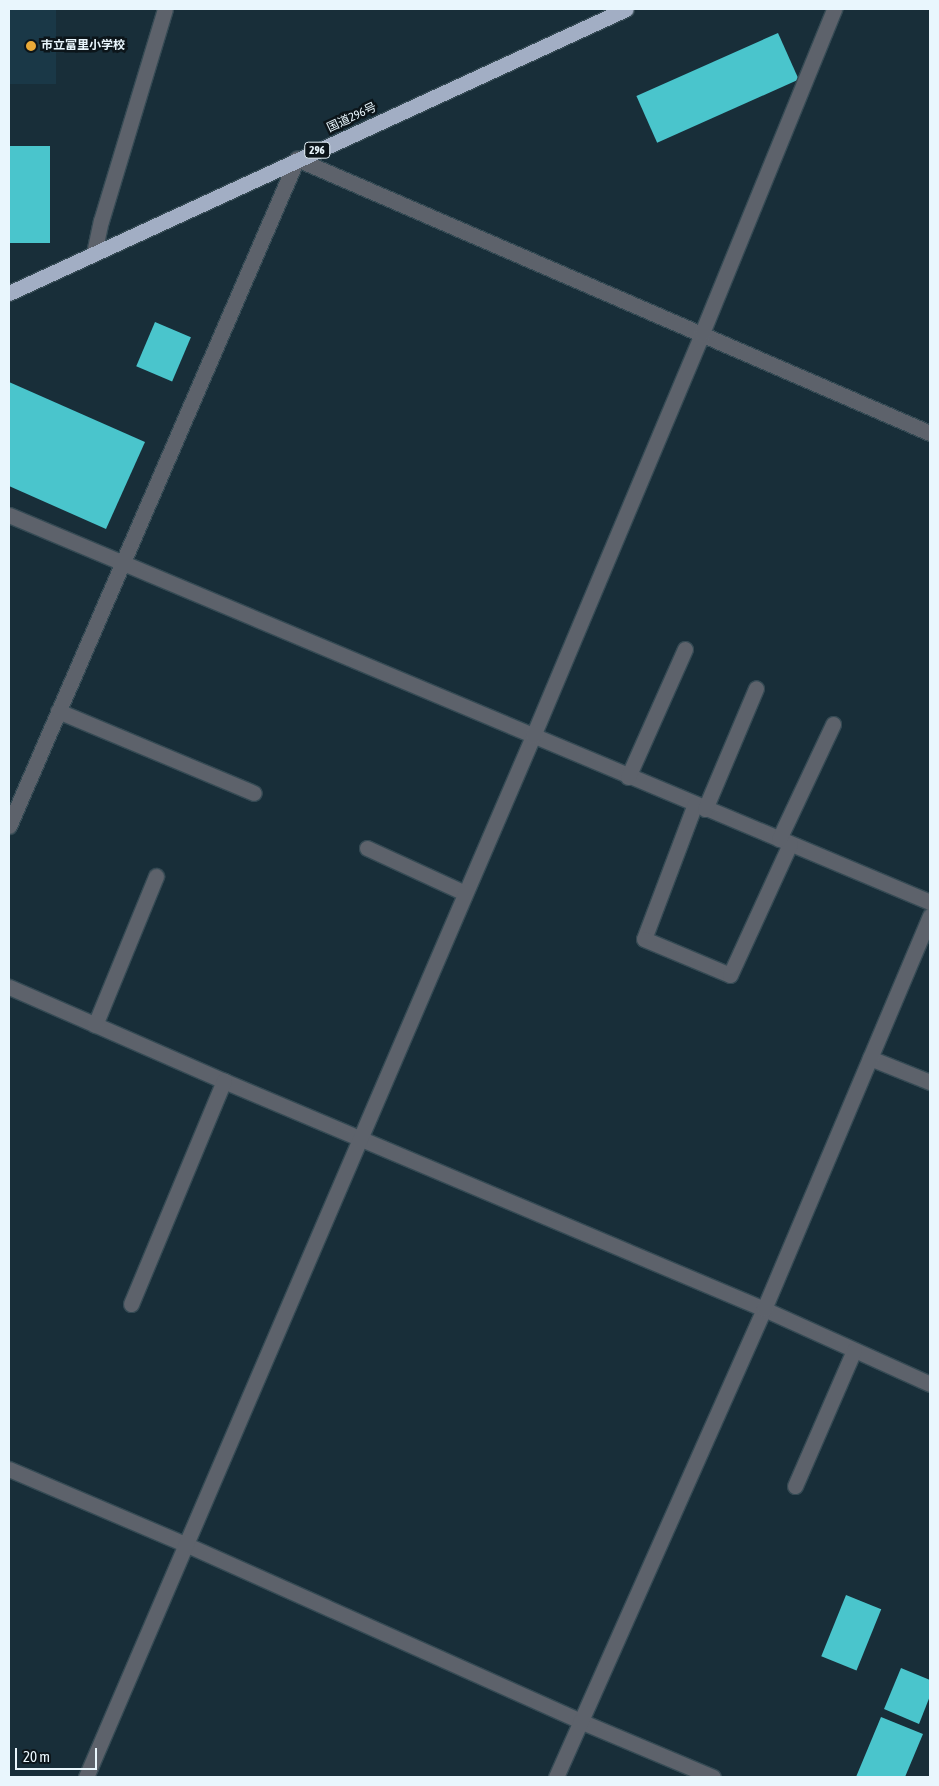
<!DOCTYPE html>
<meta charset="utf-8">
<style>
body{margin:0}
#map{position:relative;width:939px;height:1786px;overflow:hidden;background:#182e39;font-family:"Asap Condensed","Noto Sans JP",sans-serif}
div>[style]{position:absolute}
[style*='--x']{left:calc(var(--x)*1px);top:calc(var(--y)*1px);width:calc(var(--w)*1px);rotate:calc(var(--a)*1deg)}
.built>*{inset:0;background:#1a3847;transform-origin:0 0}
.building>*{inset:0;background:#4ac5cc;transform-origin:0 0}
.roads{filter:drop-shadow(1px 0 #354a54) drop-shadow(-1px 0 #354a54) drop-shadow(0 1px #354a54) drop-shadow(0 -1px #354a54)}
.minor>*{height:15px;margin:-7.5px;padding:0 7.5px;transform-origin:7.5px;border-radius:7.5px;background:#5d626b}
.highway>*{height:15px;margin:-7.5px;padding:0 7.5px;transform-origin:7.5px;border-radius:7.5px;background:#a2aec4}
.dots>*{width:14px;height:14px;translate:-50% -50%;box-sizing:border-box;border:2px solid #0c151a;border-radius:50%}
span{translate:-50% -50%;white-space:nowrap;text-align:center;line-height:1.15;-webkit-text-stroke:5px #0c151a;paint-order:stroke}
.shield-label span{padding:1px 4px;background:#0c151a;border:1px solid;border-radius:4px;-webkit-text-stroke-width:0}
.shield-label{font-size:11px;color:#e9f6fd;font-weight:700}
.poi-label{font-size:12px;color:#e9f6fd;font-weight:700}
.left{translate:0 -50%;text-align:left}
.street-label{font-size:12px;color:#e9f6fd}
.frame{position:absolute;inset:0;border:10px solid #e9f6fd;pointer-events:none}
.scale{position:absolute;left:15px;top:1748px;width:82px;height:22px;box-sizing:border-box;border:2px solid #e9f6fd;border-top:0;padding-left:6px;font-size:15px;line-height:18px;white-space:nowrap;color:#e9f6fd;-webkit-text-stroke:4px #0c151a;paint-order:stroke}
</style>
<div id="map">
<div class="built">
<i style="left:9px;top:9px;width:47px;height:75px"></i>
</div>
<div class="building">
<i style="left:778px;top:33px;width:51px;height:155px;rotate:66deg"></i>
<i style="left:9px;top:146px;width:41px;height:97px"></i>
<i style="left:155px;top:322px;width:39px;height:48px;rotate:23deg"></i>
<i style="clip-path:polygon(9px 382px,145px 442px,106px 529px,9px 486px)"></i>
<i style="left:846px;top:1595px;width:38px;height:66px;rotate:22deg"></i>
<i style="clip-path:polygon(901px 1668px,930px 1680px,930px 1696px,919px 1724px,884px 1709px)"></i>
<i style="clip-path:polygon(881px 1717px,923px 1734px,905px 1777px,856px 1777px)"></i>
</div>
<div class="roads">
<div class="minor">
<i style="--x:94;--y:253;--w:33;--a:-78"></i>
<i style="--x:101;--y:221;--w:221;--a:-73.2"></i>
<i style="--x:9;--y:515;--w:999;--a:22.79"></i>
<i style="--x:58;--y:711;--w:212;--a:22.7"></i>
<i style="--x:628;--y:777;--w:140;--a:-66"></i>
<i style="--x:695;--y:804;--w:144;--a:110.7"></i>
<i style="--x:644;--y:939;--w:93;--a:22.7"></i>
<i style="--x:730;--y:975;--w:144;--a:-65.4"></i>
<i style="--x:705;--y:809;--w:131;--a:-67.1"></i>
<i style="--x:9;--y:826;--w:727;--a:-66.65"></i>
<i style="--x:297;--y:159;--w:690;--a:23.41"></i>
<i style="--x:779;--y:839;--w:127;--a:-64.8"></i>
<i style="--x:367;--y:848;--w:108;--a:24.7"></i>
<i style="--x:9;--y:987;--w:235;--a:23.6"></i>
<i style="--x:224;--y:1081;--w:586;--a:22.89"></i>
<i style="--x:764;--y:1309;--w:182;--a:24.3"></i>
<i style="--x:95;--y:1025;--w:161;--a:-67.7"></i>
<i style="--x:870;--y:1058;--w:65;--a:21.8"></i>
<i style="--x:131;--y:1304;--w:242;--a:-67.4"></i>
<i style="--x:9;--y:1469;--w:191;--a:23.1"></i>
<i style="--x:185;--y:1544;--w:433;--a:24.1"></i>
<i style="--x:580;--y:1721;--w:144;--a:22.8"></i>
<i style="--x:795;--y:1486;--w:148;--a:-66.5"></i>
<i style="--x:86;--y:1777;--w:1133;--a:-66.76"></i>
<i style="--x:533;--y:736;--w:437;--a:-67.2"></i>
<i style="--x:702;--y:333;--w:350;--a:-67.8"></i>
<i style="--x:556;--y:1777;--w:512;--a:-66.04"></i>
<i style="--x:764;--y:1309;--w:427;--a:-67.1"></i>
</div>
<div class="highway">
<i style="--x:9;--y:293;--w:679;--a:-24.72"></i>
</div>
</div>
<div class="dots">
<i style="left:31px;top:46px;background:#e9aa38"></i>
</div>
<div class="shield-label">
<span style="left:317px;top:150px">296</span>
</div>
<div class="poi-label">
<span class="left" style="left:41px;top:46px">市立富里小学校</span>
</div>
<div class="street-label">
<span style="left:352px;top:118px;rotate:-25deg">国道296号</span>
</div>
<div class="frame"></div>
<div class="scale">20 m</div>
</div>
